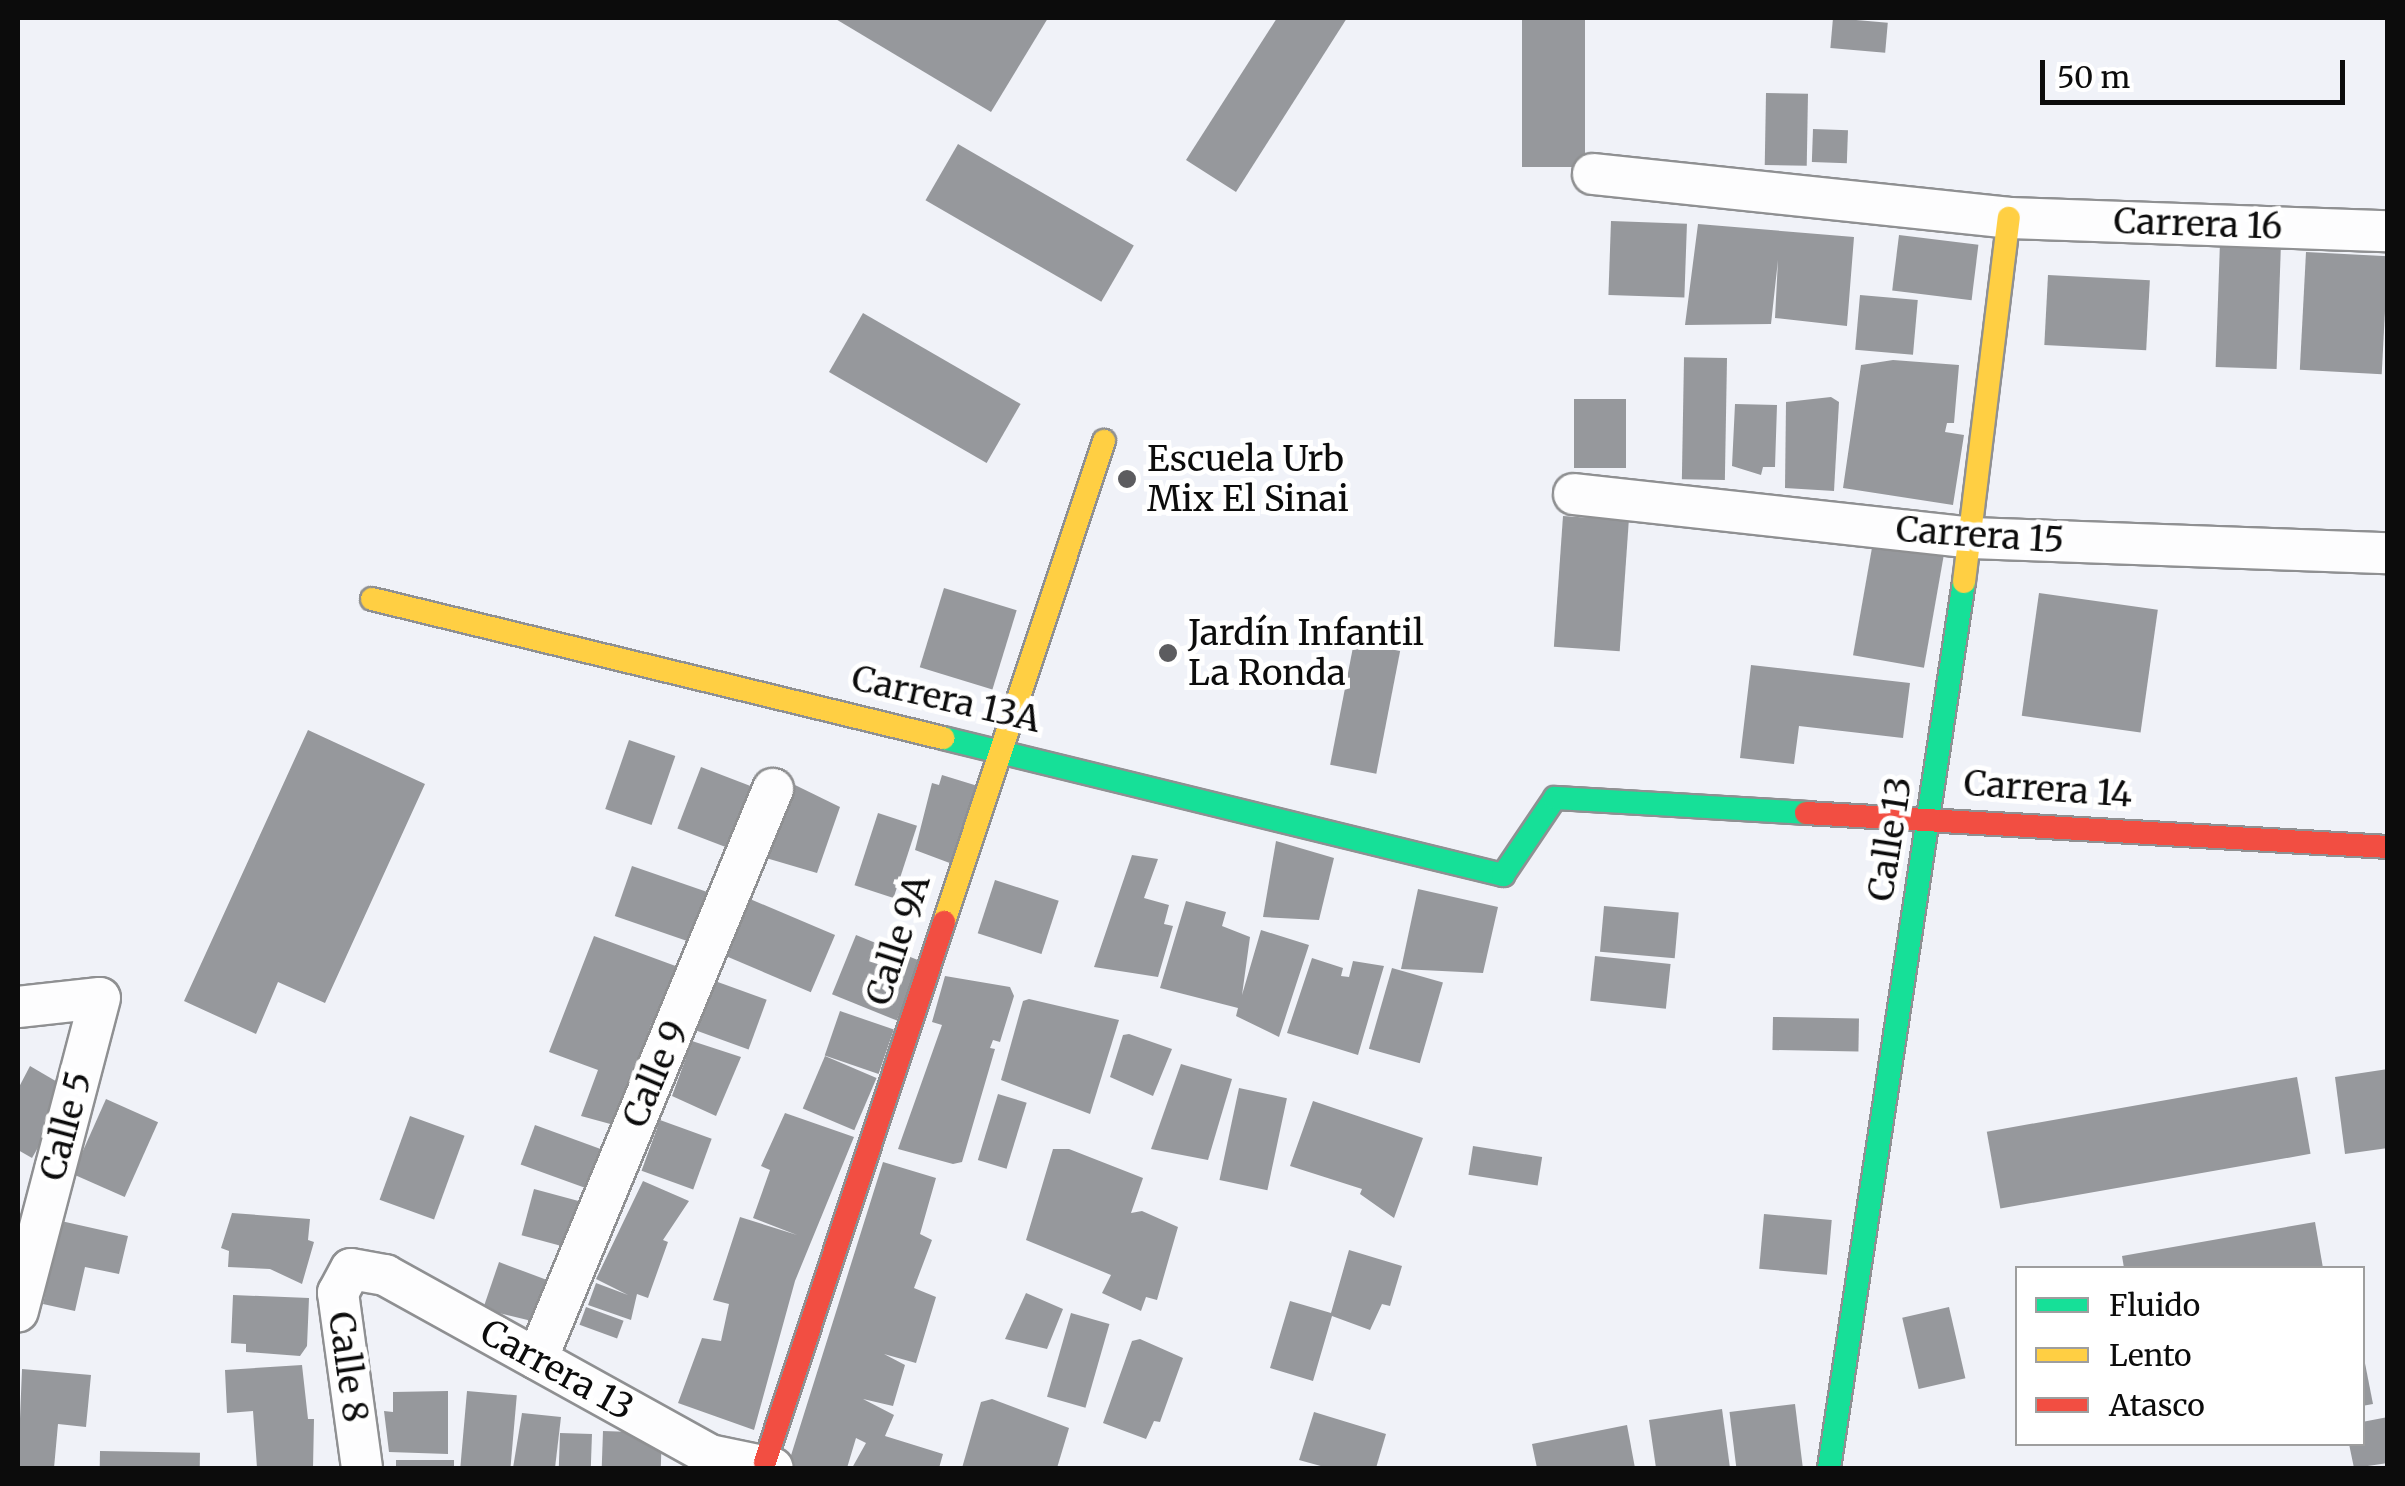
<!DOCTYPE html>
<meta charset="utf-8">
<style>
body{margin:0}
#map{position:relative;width:2405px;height:1486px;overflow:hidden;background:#f0f2f8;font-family:Merriweather,serif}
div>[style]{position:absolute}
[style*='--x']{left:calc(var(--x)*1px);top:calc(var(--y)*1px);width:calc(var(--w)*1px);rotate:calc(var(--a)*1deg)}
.building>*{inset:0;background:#96989c;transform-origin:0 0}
.roads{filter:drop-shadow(2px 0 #8f9092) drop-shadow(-2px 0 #8f9092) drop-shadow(0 2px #8f9092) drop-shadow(0 -2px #8f9092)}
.street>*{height:40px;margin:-20px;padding:0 20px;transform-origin:20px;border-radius:20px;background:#fdfdfe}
.fast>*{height:22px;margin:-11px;padding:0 11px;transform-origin:11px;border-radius:11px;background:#16e098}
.slow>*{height:22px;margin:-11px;padding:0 11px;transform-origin:11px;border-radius:11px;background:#ffcf43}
.jam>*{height:22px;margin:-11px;padding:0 11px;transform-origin:11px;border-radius:11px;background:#f24e42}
.dots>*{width:28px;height:28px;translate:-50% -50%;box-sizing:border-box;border:5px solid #fff;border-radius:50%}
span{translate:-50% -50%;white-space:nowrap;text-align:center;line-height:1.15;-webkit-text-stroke:10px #fff;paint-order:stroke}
.street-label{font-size:35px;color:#0c0c0c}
.poi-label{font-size:35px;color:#0c0c0c}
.left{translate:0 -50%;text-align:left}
.frame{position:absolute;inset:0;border:20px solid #0c0c0c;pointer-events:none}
.legend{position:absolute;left:2015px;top:1266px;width:350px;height:180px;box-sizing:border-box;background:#fff;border:2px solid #9e9e9e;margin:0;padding:12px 18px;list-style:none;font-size:30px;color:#0c0c0c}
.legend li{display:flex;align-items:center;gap:20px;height:50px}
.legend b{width:50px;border:2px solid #9e9e9e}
.scale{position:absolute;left:2040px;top:60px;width:305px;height:45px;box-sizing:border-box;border:5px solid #0c0c0c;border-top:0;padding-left:12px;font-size:30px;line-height:35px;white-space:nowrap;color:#0c0c0c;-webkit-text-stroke:8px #fff;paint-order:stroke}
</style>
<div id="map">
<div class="building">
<i style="clip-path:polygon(834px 18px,1048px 18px,991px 112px)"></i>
<i style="clip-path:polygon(1277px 18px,1347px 18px,1236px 192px,1186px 160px)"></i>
<i style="left:1522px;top:18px;width:63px;height:149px"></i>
<i style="left:1833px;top:18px;width:55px;height:30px;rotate:5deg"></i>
<i style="left:1766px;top:93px;width:42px;height:72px;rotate:1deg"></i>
<i style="left:1813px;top:129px;width:35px;height:33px;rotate:2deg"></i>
<i style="left:958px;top:144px;width:203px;height:65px;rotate:30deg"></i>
<i style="left:1611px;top:221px;width:76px;height:74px;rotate:2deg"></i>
<i style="clip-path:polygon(1698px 224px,1854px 237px,1847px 326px,1775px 318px,1778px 260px,1771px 324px,1685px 325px)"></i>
<i style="left:1899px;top:235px;width:80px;height:56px;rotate:7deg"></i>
<i style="left:2220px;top:242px;width:61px;height:125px;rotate:2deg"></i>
<i style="left:2306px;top:252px;width:82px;height:118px;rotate:3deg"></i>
<i style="left:2048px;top:275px;width:102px;height:70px;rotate:3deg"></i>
<i style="left:1860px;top:295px;width:58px;height:55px;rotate:5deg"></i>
<i style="left:863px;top:313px;width:182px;height:68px;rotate:30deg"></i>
<i style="left:1727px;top:358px;width:122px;height:43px;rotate:91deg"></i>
<i style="clip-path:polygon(1893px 360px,1959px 365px,1954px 423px,1947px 423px,1945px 432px,1964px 435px,1953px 505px,1843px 488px,1861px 365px)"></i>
<i style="clip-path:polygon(1831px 397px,1839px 402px,1834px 491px,1785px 488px,1786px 402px)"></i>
<i style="left:1574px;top:399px;width:52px;height:69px"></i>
<i style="clip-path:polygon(1735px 404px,1777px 405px,1775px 467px,1763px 467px,1761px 475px,1732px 466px)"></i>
<i style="left:1563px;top:516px;width:66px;height:131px;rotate:4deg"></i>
<i style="left:1873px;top:542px;width:72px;height:115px;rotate:10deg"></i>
<i style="left:944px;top:588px;width:76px;height:83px;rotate:17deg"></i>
<i style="left:2039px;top:593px;width:120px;height:124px;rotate:8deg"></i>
<i style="left:1354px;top:642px;width:47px;height:125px;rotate:11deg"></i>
<i style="clip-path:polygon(1751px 665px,1910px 683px,1903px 738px,1799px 726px,1794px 764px,1740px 758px)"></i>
<i style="clip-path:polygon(308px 730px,425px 784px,325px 1003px,278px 982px,256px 1034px,184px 1001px)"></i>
<i style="left:629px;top:740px;width:49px;height:73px;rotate:19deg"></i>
<i style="left:701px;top:767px;width:60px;height:66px;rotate:21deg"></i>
<i style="clip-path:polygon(942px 775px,981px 787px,955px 865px,915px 850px,932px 783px,939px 785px)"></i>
<i style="clip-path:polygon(795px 785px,840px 807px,817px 873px,766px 858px)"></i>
<i style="left:878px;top:813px;width:41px;height:76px;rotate:18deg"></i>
<i style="clip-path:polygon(1276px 841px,1334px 858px,1319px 920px,1263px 917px)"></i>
<i style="clip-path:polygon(1132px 855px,1158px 859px,1144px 898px,1169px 905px,1164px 924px,1173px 926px,1158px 977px,1094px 967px)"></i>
<i style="left:632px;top:866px;width:85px;height:53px;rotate:19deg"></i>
<i style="left:995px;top:880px;width:67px;height:56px;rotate:18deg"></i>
<i style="clip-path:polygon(1418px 889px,1498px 907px,1483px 973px,1401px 969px)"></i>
<i style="left:743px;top:896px;width:100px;height:62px;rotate:23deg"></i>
<i style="clip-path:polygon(1186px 901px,1226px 912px,1222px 926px,1250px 937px,1242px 995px,1261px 930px,1309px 945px,1279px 1037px,1236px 1016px,1238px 1008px,1160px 988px)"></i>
<i style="left:1604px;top:906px;width:75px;height:46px;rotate:5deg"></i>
<i style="left:856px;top:935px;width:70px;height:64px;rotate:22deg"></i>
<i style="clip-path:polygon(594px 936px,681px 968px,660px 1025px,652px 1022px,614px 1125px,581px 1116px,598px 1070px,549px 1052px)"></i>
<i style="left:1595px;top:956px;width:76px;height:45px;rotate:6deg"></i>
<i style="clip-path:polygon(1312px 958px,1343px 968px,1341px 976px,1349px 977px,1353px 961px,1384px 966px,1358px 1055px,1287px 1033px)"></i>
<i style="left:1392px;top:968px;width:53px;height:84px;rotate:16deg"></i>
<i style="clip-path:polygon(945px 976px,1010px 987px,1014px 996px,1000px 1042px,993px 1040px,990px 1048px,995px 1049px,962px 1162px,953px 1164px,898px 1149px,942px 1025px,932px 1022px)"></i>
<i style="left:715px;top:981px;width:55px;height:53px;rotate:20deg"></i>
<i style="clip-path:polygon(1029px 999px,1119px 1020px,1090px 1114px,1001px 1080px,1023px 1001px)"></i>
<i style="left:840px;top:1011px;width:57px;height:47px;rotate:19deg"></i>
<i style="left:1773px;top:1017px;width:86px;height:33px;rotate:1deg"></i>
<i style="clip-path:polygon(1129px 1034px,1172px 1049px,1153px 1096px,1110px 1077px,1123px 1035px)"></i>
<i style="clip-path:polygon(692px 1041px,741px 1057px,716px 1116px,672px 1096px)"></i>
<i style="left:825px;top:1056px;width:56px;height:57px;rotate:23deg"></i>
<i style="clip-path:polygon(1181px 1064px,1232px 1079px,1208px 1160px,1151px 1149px)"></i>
<i style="clip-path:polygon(30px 1066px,71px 1090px,32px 1158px,18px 1150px,18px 1089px)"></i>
<i style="clip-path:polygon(2388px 1069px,2388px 1148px,2345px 1154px,2335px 1077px)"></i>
<i style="left:2297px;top:1077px;width:78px;height:315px;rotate:80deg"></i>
<i style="left:1239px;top:1088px;width:49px;height:94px;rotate:12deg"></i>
<i style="left:998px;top:1094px;width:30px;height:69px;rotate:17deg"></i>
<i style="left:106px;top:1099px;width:57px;height:82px;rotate:24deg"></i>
<i style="clip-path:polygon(1313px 1101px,1423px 1138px,1394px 1218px,1360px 1194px,1362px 1189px,1290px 1166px)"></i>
<i style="clip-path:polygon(785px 1113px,854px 1137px,795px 1281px,754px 1430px,678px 1403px,702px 1338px,721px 1341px,729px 1304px,713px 1300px,740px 1217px,797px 1235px,753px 1218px,770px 1170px,761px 1166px)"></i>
<i style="left:410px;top:1116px;width:58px;height:89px;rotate:20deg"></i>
<i style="left:660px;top:1120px;width:55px;height:54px;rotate:20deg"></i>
<i style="left:535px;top:1125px;width:72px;height:42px;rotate:20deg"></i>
<i style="left:1473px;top:1146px;width:70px;height:29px;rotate:9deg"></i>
<i style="clip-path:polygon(1053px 1149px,1069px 1149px,1143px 1178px,1131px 1213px,1142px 1211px,1178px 1227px,1157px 1300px,1146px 1297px,1141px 1311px,1102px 1293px,1111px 1275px,1026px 1240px)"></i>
<i style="clip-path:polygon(883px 1162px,936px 1178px,920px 1234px,932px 1240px,914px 1288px,936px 1297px,916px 1363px,884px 1354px,905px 1365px,893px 1406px,863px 1399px,894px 1415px,885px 1436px,943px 1454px,939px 1468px,852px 1468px,866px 1443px,856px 1438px,847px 1468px,797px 1468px,788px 1465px)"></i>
<i style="clip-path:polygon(643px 1181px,689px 1201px,663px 1240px,668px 1242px,648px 1298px,637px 1294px,631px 1320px,588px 1305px,596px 1283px,628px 1295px,596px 1279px)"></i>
<i style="left:534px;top:1189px;width:49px;height:48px;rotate:15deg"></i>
<i style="clip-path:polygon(232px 1213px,310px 1219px,308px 1240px,314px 1242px,302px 1284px,270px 1269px,228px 1267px,229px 1251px,221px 1248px)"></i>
<i style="left:1764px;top:1214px;width:68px;height:55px;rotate:5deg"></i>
<i style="clip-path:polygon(61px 1221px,128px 1236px,119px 1274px,85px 1267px,75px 1311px,43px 1304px)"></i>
<i style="clip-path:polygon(2315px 1222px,2323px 1268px,2124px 1268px,2122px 1256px)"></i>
<i style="clip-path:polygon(1349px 1250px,1402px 1266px,1390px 1306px,1382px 1304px,1370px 1330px,1332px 1316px,1313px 1381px,1270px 1368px,1290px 1301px,1331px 1313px)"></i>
<i style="clip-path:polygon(499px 1262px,555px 1283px,540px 1323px,483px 1309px)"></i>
<i style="clip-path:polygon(1026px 1293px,1063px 1309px,1047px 1349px,1005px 1339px)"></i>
<i style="clip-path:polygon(233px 1295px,309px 1298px,307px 1346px,300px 1356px,246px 1352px,246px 1344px,231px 1343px)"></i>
<i style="left:586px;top:1307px;width:40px;height:19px;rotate:20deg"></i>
<i style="left:1949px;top:1307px;width:73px;height:48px;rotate:77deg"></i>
<i style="left:1071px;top:1313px;width:40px;height:87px;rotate:16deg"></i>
<i style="clip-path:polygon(1140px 1339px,1183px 1358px,1160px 1422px,1154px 1421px,1146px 1439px,1103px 1423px,1132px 1341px)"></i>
<i style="clip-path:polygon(2362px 1348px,2373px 1404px,2362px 1406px)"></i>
<i style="clip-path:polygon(302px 1365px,308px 1419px,314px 1419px,313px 1468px,257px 1468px,253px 1411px,227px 1413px,225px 1370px)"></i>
<i style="clip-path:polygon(22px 1369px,91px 1375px,86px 1427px,58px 1424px,54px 1468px,18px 1468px)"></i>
<i style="clip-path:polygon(448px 1391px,448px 1454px,389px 1452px,384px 1411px,393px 1412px,393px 1392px)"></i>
<i style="left:467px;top:1391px;width:50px;height:77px;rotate:5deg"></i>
<i style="clip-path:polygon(992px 1399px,1069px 1428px,1057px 1468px,962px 1468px,981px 1402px)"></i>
<i style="left:1795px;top:1404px;width:64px;height:66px;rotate:83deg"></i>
<i style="clip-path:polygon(1722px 1409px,1730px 1468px,1656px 1468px,1649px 1420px)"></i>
<i style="clip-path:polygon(1314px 1412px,1386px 1434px,1376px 1468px,1328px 1468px,1299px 1460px)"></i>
<i style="clip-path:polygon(522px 1413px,561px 1417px,555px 1468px,513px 1468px)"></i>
<i style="clip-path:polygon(2388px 1417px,2388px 1463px,2354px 1468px,2349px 1444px,2362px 1444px,2362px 1422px)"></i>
<i style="clip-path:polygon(1627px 1425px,1635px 1468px,1537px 1468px,1532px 1444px)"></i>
<i style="left:603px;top:1431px;width:59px;height:37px;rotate:2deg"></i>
<i style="left:560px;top:1433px;width:32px;height:35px;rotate:2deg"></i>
<i style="left:100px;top:1451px;width:100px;height:17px;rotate:1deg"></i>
<i style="left:396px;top:1460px;width:58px;height:8px"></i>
</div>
<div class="roads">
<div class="street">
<i style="--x:1593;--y:174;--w:418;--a:6"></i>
<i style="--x:2009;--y:218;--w:379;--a:2"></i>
<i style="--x:1574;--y:494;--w:399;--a:6.3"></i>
<i style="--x:1971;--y:538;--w:417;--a:2.1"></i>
<i style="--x:18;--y:1007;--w:82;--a:-6.3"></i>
<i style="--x:100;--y:998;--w:324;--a:104.7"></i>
<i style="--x:537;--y:1359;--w:617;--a:-67.51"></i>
<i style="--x:362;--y:1468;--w:177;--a:-97.8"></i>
<i style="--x:338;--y:1293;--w:27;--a:-62"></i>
<i style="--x:351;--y:1269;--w:35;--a:10"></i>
<i style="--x:385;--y:1275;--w:372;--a:29"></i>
<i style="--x:710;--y:1455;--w:64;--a:11.7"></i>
</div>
<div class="fast">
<i style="--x:943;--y:738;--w:577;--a:13.75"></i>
<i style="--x:1503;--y:875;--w:93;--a:-56"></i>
<i style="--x:1555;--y:798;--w:251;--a:3.4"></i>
<i style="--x:1829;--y:1468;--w:896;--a:-81.34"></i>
</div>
<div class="slow">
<i style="--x:1964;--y:582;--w:367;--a:-83"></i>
<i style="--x:372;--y:599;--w:588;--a:13.68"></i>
<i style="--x:944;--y:922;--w:507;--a:-71.6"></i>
</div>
<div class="jam">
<i style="--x:1806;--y:813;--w:583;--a:3.34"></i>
<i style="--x:765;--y:1462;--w:569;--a:-71.66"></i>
</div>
</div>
<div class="dots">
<i style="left:1127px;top:479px;background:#5c5c5f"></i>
<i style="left:1168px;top:653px;background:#5c5c5f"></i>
</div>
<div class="street-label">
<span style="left:2198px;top:224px;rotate:2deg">Carrera 16</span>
<span style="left:1980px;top:535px;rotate:4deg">Carrera 15</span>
<span style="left:946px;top:699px;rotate:13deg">Carrera 13A</span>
<span style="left:2048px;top:789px;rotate:4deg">Carrera 14</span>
<span style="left:1890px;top:839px;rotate:-81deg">Calle 13</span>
<span style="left:898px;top:940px;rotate:-72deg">Calle 9A</span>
<span style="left:655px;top:1074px;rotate:-67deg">Calle 9</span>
<span style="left:66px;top:1126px;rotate:-75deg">Calle 5</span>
<span style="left:348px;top:1367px;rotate:82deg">Calle 8</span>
<span style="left:557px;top:1370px;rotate:29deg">Carrera 13</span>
</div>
<div class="poi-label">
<span class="left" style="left:1147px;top:479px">Escuela Urb<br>Mix El Sinai</span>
<span class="left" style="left:1188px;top:653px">Jardín Infantil<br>La Ronda</span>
</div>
<div class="frame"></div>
<ul class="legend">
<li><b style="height:12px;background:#16e098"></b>Fluido</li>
<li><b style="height:12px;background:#ffcf43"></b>Lento</li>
<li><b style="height:12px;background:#f24e42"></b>Atasco</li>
</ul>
<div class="scale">50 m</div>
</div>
